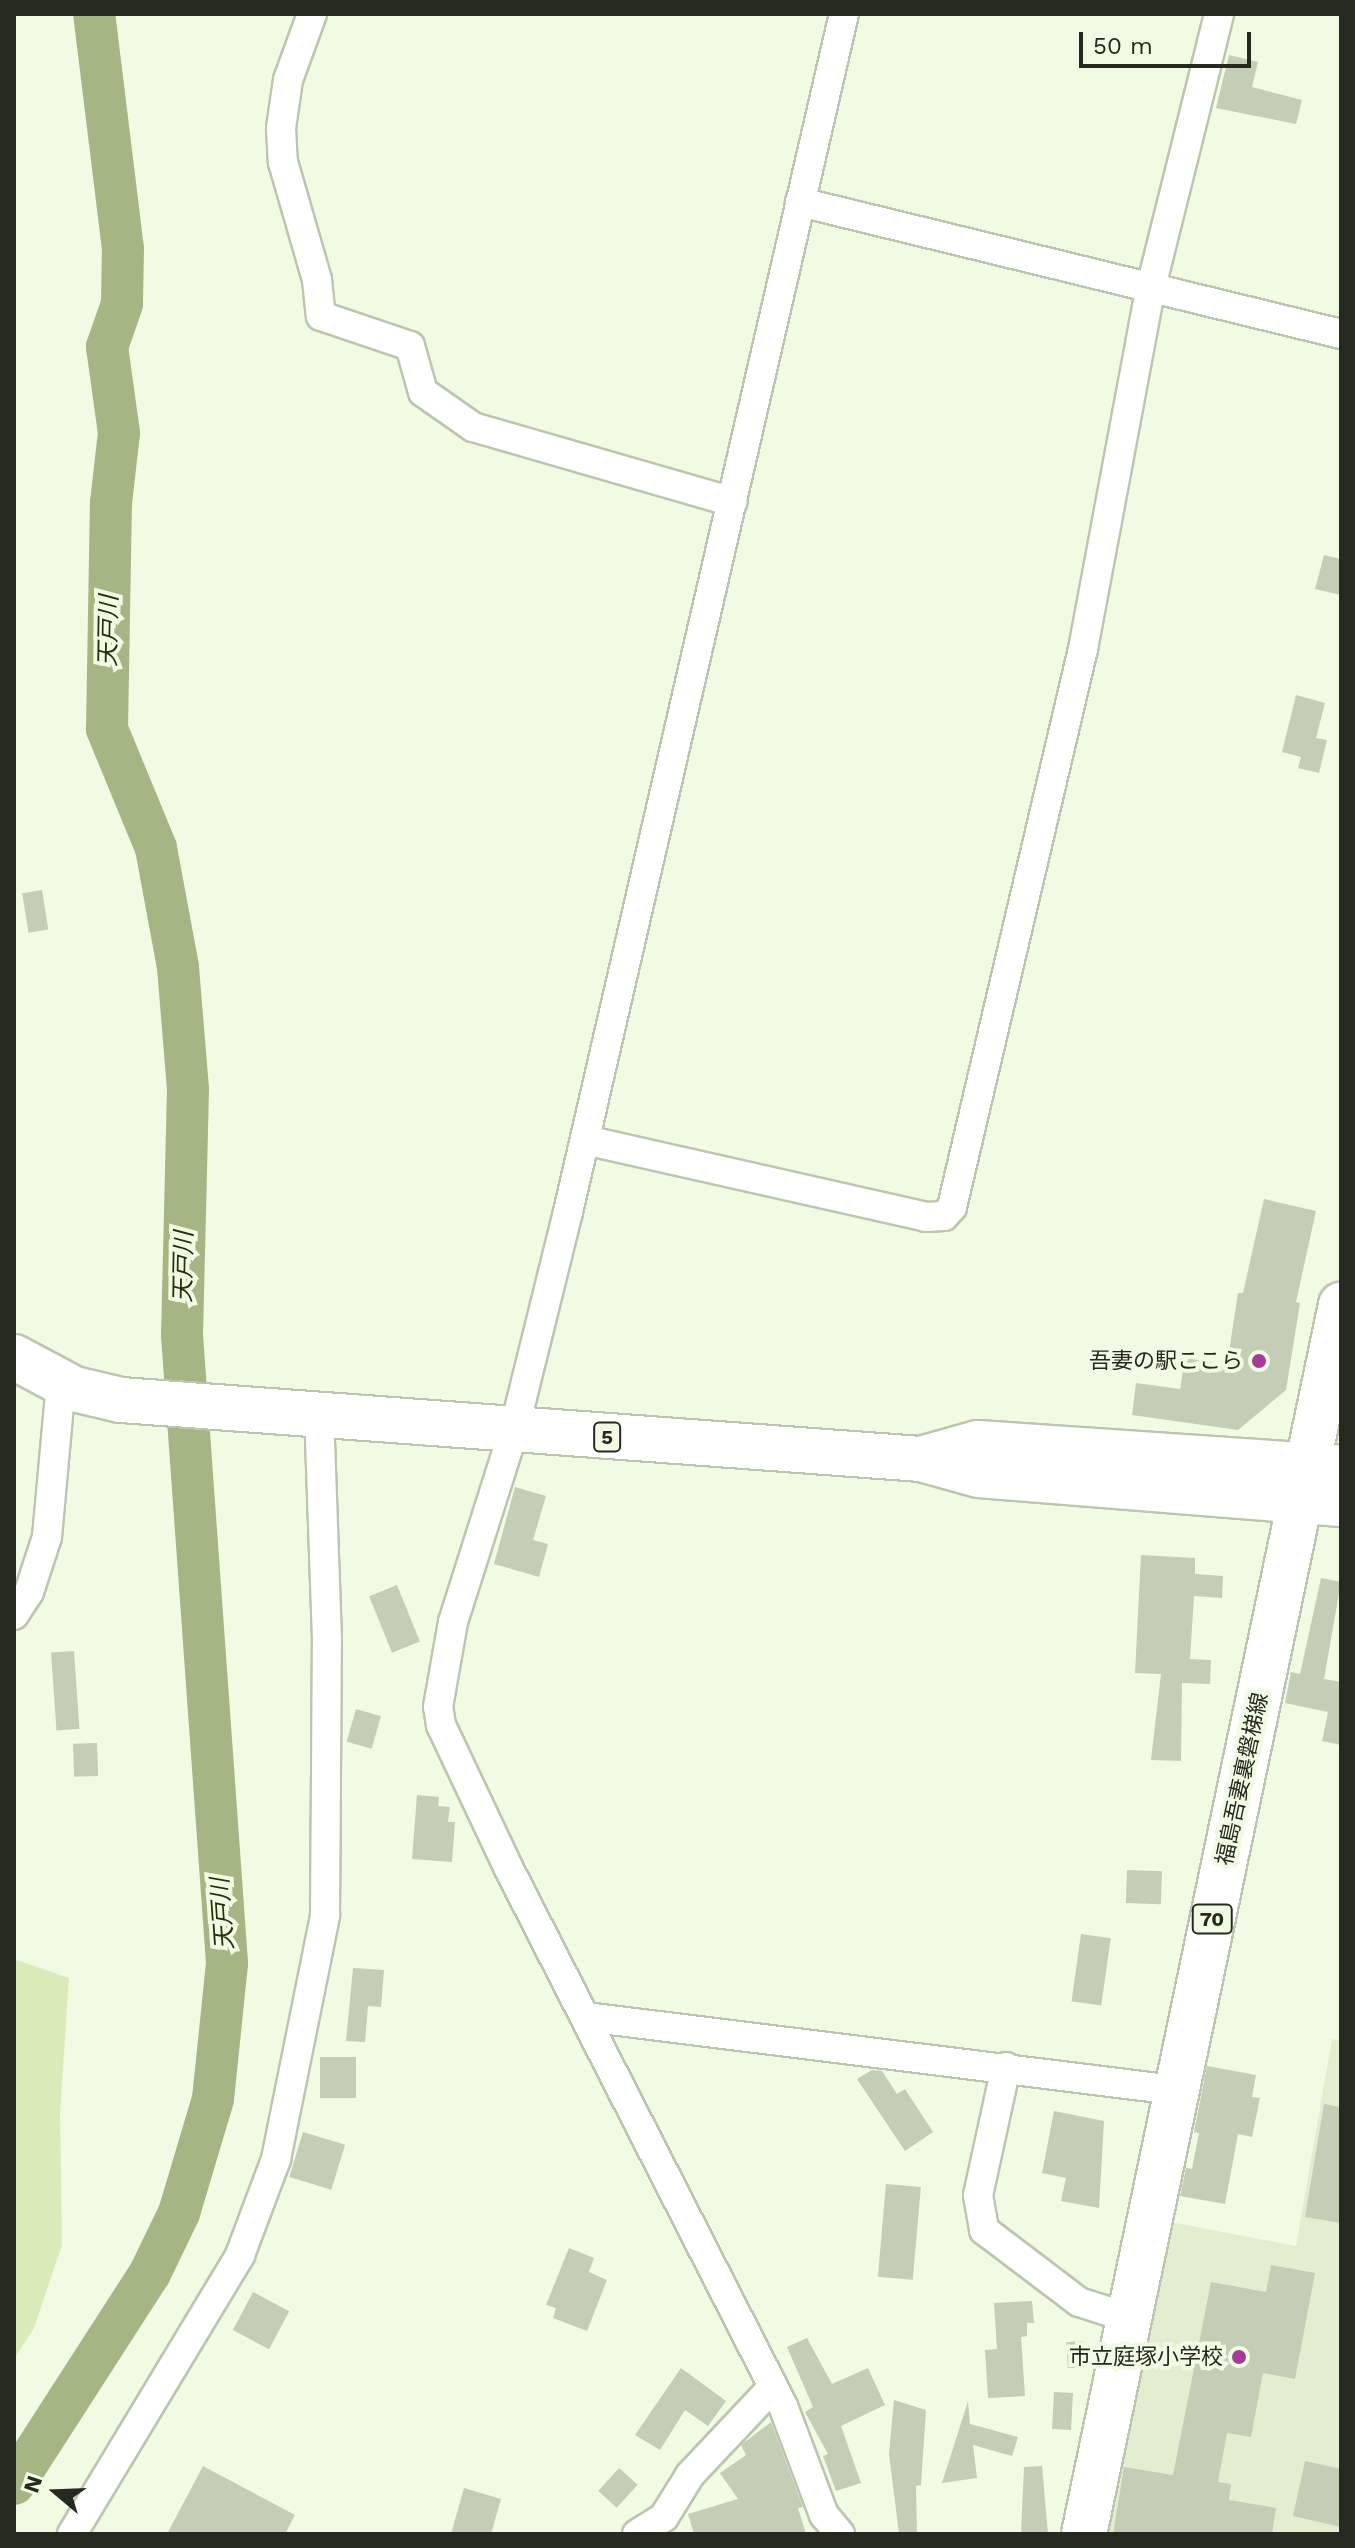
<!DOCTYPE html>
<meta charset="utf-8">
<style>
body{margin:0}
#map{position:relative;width:1355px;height:2548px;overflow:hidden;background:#f1fae2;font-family:"Work Sans","Noto Sans JP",sans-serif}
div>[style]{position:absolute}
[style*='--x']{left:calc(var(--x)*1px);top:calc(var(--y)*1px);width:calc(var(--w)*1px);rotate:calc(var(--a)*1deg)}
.built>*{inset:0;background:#e2eecf}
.green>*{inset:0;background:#d9ebb8}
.river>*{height:42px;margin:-21px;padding:0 21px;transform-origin:21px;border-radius:21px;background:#a5b684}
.building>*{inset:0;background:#c4cdb6;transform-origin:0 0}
.roads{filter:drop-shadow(2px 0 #bdc5ae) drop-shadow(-2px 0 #bdc5ae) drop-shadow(0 2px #bdc5ae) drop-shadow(0 -2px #bdc5ae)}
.minor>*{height:28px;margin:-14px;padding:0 14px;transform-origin:14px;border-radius:14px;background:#fff}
.primary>*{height:44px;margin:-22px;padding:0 22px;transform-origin:22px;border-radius:22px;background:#fff}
.dots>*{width:22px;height:22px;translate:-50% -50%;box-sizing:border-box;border:4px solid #f1fae2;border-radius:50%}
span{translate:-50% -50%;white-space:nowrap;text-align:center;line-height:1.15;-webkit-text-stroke:8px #f1fae2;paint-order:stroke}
.shield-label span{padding:2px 6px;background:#f1fae2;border:2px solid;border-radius:6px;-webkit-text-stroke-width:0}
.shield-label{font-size:20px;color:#252920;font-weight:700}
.poi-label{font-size:22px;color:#252920}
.right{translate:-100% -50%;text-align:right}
.street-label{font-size:22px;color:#252920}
.water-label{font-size:24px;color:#252f08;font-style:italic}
.frame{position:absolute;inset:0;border:16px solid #252920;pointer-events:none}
.north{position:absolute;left:16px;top:2452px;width:80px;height:80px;-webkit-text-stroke:6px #f1fae2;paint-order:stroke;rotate:289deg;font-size:22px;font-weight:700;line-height:32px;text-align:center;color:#252920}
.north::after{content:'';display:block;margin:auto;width:28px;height:36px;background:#252920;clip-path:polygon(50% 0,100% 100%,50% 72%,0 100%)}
.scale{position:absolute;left:1079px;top:32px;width:172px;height:36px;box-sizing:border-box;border:4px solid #252920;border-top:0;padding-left:10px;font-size:24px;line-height:28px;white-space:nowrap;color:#252920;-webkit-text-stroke:6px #f1fae2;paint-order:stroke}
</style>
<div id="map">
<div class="built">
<i style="clip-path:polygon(1332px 2039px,1341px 2041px,1341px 2534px,1105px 2534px,1165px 2221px,1296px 2246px)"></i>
</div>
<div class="green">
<i style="clip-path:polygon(14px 1959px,69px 1978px,60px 2114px,62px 2245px,34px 2328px,14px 2359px)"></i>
</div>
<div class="river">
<i style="--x:14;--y:2484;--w:251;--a:-57.2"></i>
<i style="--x:150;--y:2273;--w:67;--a:-64.2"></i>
<i style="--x:179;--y:2213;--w:119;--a:-73.4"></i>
<i style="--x:213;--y:2099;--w:137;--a:-84.1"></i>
<i style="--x:227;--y:1963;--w:630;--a:-94.1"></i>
<i style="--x:182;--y:1335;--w:246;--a:-88.6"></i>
<i style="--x:188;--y:1089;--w:122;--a:-94.7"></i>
<i style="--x:178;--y:967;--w:121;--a:-100.5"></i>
<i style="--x:156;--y:848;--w:129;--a:-112.4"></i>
<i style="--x:107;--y:729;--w:226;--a:-89"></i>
<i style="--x:111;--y:503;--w:70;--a:-83.5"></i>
<i style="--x:119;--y:433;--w:87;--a:-97.9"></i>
<i style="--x:107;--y:347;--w:46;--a:-70.8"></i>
<i style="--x:122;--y:304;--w:55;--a:-89"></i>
<i style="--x:123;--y:249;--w:237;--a:-97"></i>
</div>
<div class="building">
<i style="clip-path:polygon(1229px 55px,1258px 62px,1252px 87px,1302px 100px,1296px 124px,1216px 108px)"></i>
<i style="clip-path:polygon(1324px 555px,1341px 559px,1341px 595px,1315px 589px)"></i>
<i style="clip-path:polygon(1296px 695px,1325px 703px,1316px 738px,1327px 740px,1319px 773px,1298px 768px,1301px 757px,1282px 752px)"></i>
<i style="left:42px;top:890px;width:40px;height:20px;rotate:81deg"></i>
<i style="clip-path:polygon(1264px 1199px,1316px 1211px,1296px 1302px,1300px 1303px,1286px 1390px,1238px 1430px,1132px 1415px,1136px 1383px,1180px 1389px,1185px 1358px,1227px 1365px,1238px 1293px,1243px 1293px)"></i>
<i style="clip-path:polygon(515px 1487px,546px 1496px,533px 1540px,548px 1544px,539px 1577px,494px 1564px)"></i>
<i style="clip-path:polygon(1141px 1555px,1195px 1558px,1195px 1574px,1223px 1576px,1222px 1598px,1194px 1596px,1190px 1659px,1211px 1660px,1210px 1684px,1182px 1683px,1181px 1761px,1151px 1760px,1161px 1674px,1135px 1673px)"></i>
<i style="clip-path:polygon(1321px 1578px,1341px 1582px,1324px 1679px,1341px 1682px,1341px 1745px,1322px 1741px,1328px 1712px,1285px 1703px,1291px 1672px,1300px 1674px)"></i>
<i style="left:397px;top:1585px;width:61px;height:30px;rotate:68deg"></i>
<i style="left:74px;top:1651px;width:78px;height:23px;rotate:86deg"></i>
<i style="left:356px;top:1709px;width:26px;height:34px;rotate:16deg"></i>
<i style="left:97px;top:1743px;width:33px;height:24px;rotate:88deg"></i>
<i style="clip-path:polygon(417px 1795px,439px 1797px,438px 1806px,450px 1807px,448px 1822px,455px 1822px,452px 1862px,412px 1859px)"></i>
<i style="left:1127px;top:1870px;width:35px;height:33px;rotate:2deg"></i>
<i style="left:1081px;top:1934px;width:30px;height:68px;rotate:8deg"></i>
<i style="clip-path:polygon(353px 1968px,384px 1970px,381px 2007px,368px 2006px,365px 2042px,346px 2041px)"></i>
<i style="left:320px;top:2057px;width:36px;height:41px"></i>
<i style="clip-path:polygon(1207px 2066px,1256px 2075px,1252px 2097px,1260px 2098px,1252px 2137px,1238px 2134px,1225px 2204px,1180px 2196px,1186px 2168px,1192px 2169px,1199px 2133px,1194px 2132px)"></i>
<i style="clip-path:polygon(872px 2070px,882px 2071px,897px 2094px,905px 2089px,933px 2132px,905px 2151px,857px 2079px)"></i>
<i style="clip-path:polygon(1324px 2104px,1341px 2107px,1341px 2223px,1305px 2217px)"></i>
<i style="clip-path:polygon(1054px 2111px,1104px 2121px,1099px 2208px,1061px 2201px,1066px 2178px,1042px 2173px)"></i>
<i style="left:303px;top:2132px;width:44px;height:47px;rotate:17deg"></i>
<i style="left:886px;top:2184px;width:35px;height:93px;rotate:5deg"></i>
<i style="clip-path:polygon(569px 2248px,594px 2258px,589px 2272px,607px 2280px,587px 2331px,553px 2318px,556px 2308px,546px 2305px)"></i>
<i style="clip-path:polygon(1271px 2265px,1315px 2273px,1295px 2379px,1263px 2373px,1251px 2437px,1227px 2433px,1218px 2482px,1231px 2484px,1229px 2500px,1276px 2508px,1272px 2534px,1113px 2534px,1124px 2467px,1173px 2475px,1211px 2282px,1266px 2292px)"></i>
<i style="left:253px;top:2292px;width:41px;height:43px;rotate:28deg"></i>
<i style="clip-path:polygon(1032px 2301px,1034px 2323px,1027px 2323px,1027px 2336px,1021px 2337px,1025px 2396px,988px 2398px,985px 2350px,997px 2349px,994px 2303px)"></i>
<i style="clip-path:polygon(807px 2338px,832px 2384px,868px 2368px,885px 2405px,841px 2426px,861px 2483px,836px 2491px,823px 2456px,828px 2454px,805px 2412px,813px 2407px,787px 2347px)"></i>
<i style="left:1084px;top:2341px;width:26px;height:18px;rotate:86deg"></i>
<i style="clip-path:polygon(681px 2368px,726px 2401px,708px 2426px,685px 2410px,660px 2450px,635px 2435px)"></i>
<i style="left:1054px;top:2392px;width:19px;height:37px;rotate:3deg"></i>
<i style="clip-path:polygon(894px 2400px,926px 2410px,921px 2485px,916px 2486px,917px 2534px,899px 2534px,889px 2454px)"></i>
<i style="clip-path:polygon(968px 2401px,970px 2424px,1018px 2437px,1012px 2456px,973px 2445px,977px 2478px,942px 2483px)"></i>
<i style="clip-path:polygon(771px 2422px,803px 2507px,798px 2508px,806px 2534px,694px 2534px,688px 2514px,738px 2499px,720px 2473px,746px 2455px,741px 2445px)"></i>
<i style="clip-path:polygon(1305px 2461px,1341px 2469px,1341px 2527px,1293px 2516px)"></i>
<i style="clip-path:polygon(203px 2466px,295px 2515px,285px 2534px,167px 2534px)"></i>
<i style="clip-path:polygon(1042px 2466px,1048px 2534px,1021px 2534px,1024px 2467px)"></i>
<i style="left:619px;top:2468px;width:25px;height:31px;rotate:42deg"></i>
<i style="clip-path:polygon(464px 2488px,501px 2499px,491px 2534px,451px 2534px)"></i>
</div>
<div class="roads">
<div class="minor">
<i style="--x:312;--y:14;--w:70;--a:110"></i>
<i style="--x:288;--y:80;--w:49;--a:98.3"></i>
<i style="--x:281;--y:128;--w:34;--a:87"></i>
<i style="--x:283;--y:162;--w:123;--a:73.9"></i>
<i style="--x:317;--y:280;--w:36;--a:84"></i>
<i style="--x:321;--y:316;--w:94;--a:18.6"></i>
<i style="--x:410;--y:346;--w:48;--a:74.2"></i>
<i style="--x:423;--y:392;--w:61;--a:35"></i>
<i style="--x:473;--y:427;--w:270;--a:16.1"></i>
<i style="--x:800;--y:202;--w:557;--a:13.71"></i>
<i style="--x:585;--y:1140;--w:350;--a:12.7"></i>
<i style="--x:926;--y:1217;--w:18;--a:-3"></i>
<i style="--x:944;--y:1216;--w:12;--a:-48"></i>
<i style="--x:952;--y:1207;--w:573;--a:-76.79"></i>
<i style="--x:1083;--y:649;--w:368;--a:-79.4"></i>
<i style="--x:1151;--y:287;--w:281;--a:-76"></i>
<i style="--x:14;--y:1615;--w:27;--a:-57"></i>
<i style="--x:29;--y:1592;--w:58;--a:-71.9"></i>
<i style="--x:47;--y:1537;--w:155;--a:-84.8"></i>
<i style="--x:586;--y:2017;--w:594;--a:7.07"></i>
<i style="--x:1006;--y:2067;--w:131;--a:102.3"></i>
<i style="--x:978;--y:2195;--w:36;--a:80"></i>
<i style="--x:984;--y:2230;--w:119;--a:37.2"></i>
<i style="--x:1079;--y:2302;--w:49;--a:17.7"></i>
<i style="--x:72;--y:2534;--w:326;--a:-58.9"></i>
<i style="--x:240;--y:2255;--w:103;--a:-69.4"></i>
<i style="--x:276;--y:2159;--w:249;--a:-78.6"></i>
<i style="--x:325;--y:1915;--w:275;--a:-89.6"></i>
<i style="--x:327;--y:1640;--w:224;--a:-92"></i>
<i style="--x:637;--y:2534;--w:32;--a:-32"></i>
<i style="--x:664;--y:2517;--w:49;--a:-58.2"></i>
<i style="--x:690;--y:2475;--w:120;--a:-46.7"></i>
<i style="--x:840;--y:2534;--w:25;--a:-130"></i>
<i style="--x:824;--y:2515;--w:116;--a:-110.6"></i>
<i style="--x:783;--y:2406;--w:603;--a:-117.03"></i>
<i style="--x:509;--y:1869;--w:159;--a:-115.3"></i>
<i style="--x:441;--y:1725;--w:18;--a:-99"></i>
<i style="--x:438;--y:1707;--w:86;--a:-80"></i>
<i style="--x:453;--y:1622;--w:201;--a:-72.4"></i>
<i style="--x:514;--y:1430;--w:225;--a:-76.1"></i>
<i style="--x:568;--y:1212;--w:1229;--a:-77.03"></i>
</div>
<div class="primary">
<i style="--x:14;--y:1357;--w:68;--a:28.1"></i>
<i style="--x:74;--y:1389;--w:48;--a:13.2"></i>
<i style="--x:121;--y:1400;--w:802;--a:4.22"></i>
<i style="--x:921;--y:1459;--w:60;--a:15.4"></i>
<i style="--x:979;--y:1475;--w:363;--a:4.6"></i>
<i style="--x:921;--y:1459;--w:59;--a:-15.7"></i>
<i style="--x:978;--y:1443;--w:364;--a:3.9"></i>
<i style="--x:1084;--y:2534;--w:1256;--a:-78.19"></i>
</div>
</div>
<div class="dots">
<i style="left:1259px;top:1361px;background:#a83a99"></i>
<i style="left:1239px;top:2357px;background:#a83a99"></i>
</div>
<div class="shield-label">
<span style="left:607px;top:1437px">5</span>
<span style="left:1212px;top:1919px">70</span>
</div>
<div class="poi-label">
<span class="right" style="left:1243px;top:1361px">吾妻の駅ここら</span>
<span class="right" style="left:1223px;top:2357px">市立庭塚小学校</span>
</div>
<div class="street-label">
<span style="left:1242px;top:1779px;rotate:-78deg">福島吾妻裏磐梯線</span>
</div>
<div class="water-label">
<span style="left:109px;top:631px;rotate:-89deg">天戸川</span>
<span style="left:184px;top:1267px;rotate:-89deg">天戸川</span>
<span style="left:223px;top:1914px;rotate:-94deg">天戸川</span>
</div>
<div class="frame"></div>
<div class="north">N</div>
<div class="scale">50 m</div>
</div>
